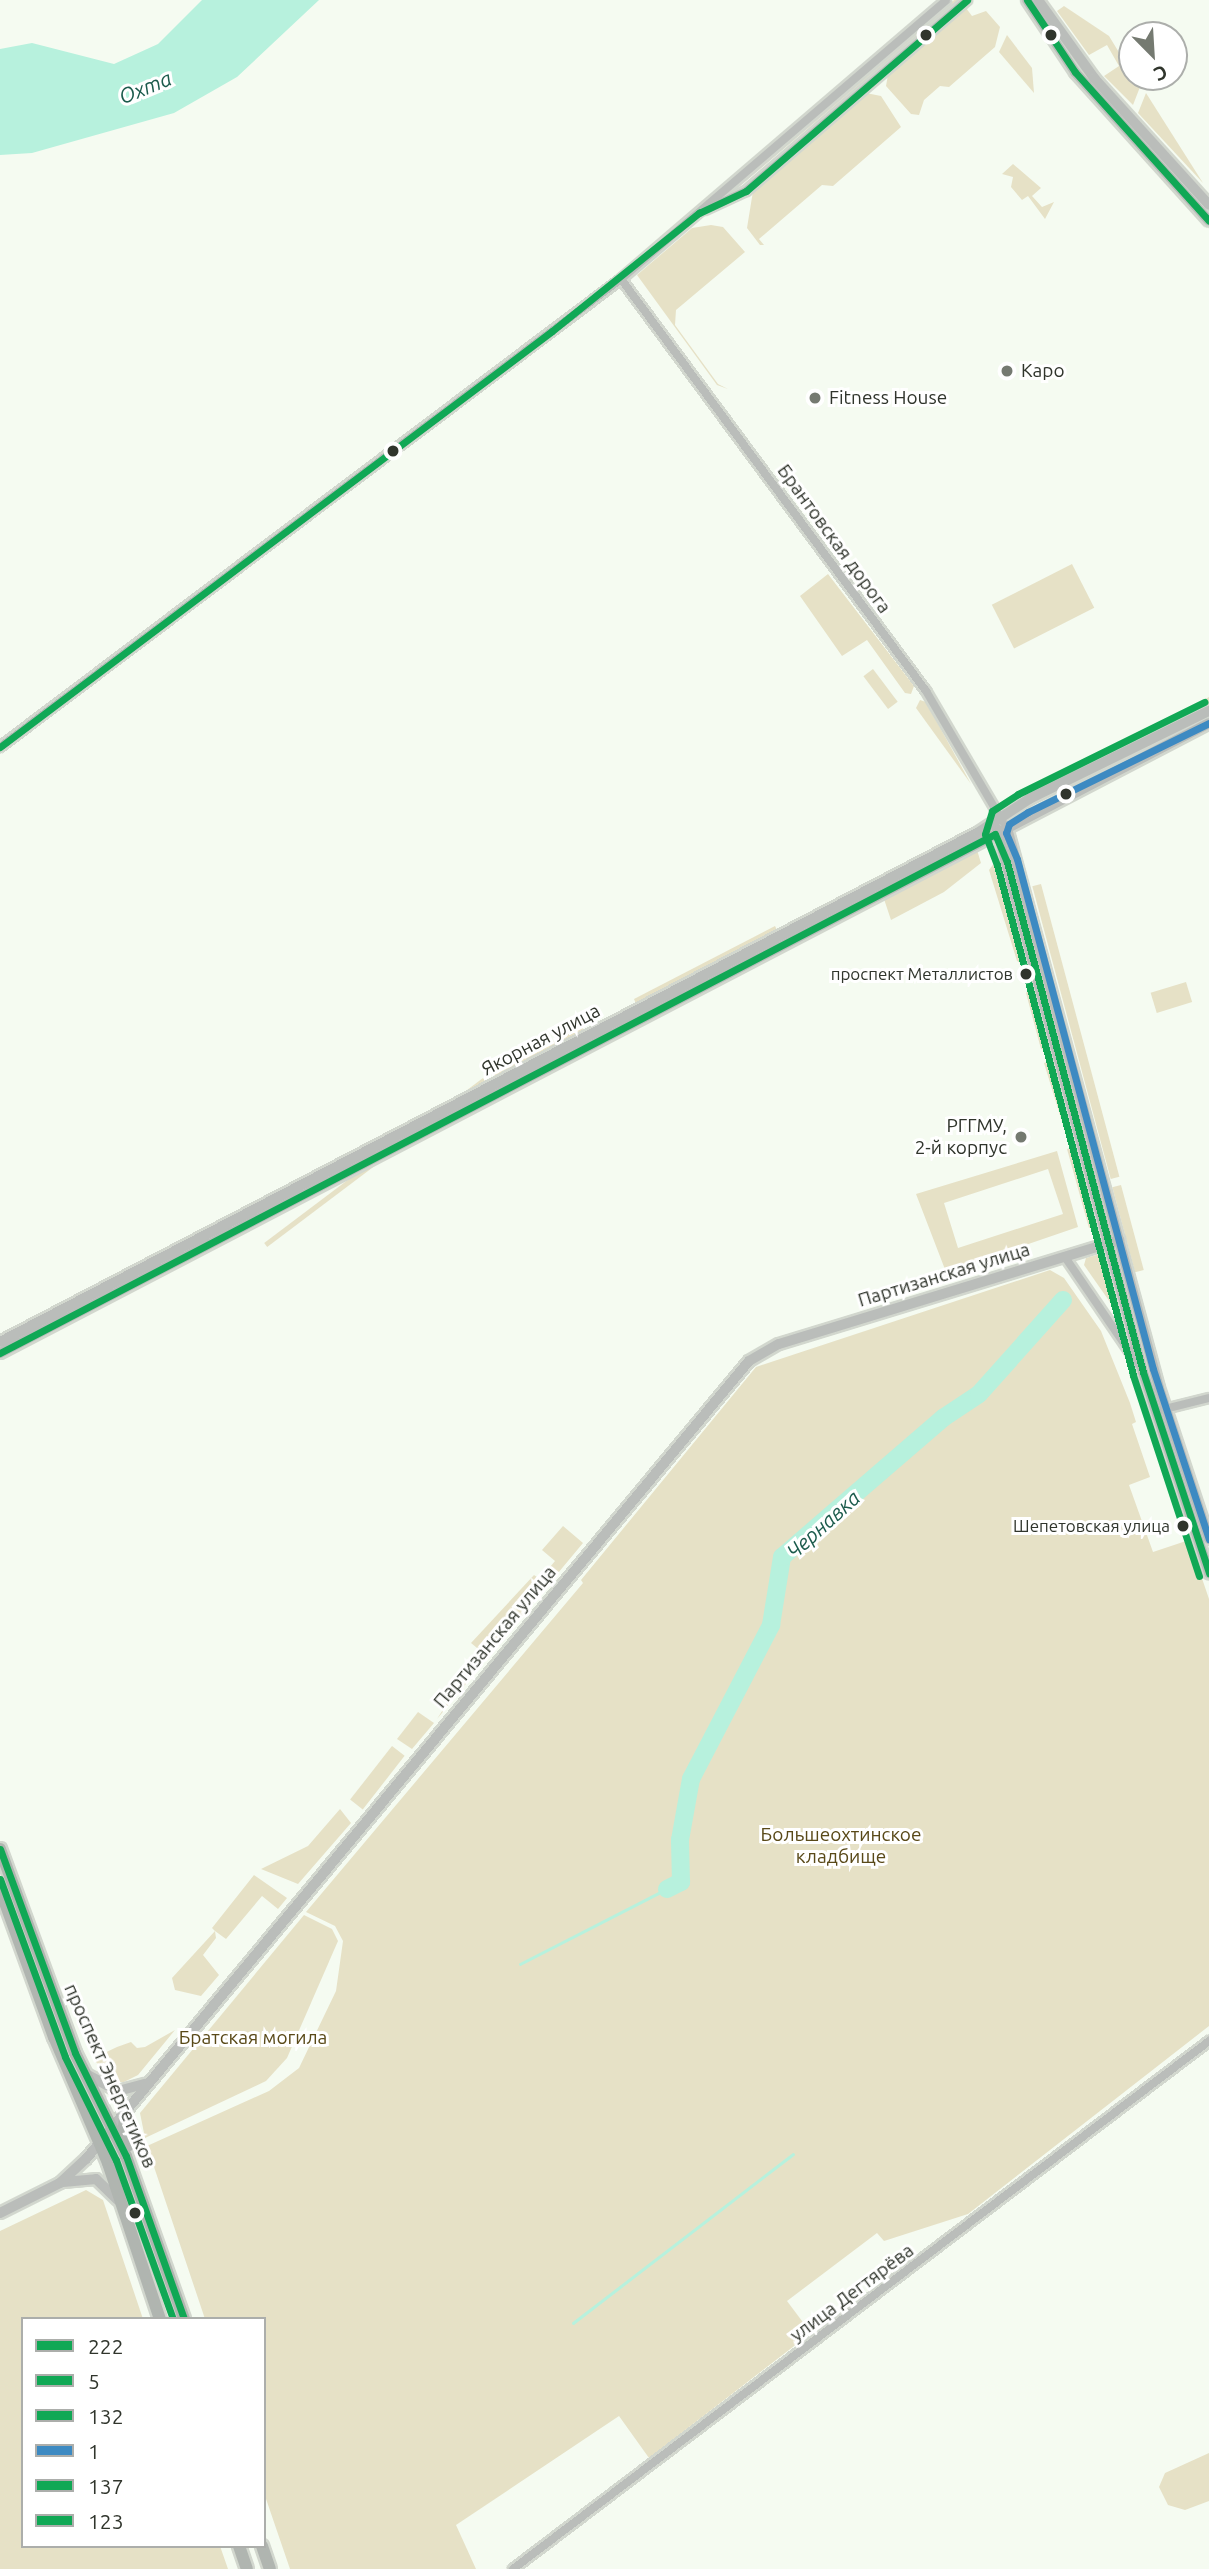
<!DOCTYPE html>
<meta charset="utf-8">
<style>
body{margin:0}
#map{position:relative;width:1209px;height:2569px;overflow:hidden;background:#f5fbf1;font-family:Ubuntu,sans-serif}
div>[style]{position:absolute}
[style*='--x']{left:calc(var(--x)*1px);top:calc(var(--y)*1px);width:calc(var(--w)*1px);rotate:calc(var(--a)*1deg)}
.green>*{inset:0;background:#e6e1c6;transform-origin:0 0}
.water>*{inset:0;background:#b7f1dd}
.stream>*{height:2.5px;margin:-1.25px;padding:0 1.25px;transform-origin:1.25px;border-radius:1.25px;background:#b7f1dd}
.river>*{height:18px;margin:-9px;padding:0 9px;transform-origin:9px;border-radius:9px;background:#b7f1dd}
.roads{filter:drop-shadow(2px 0 #d2d7ce) drop-shadow(-2px 0 #d2d7ce) drop-shadow(0 2px #d2d7ce) drop-shadow(0 -2px #d2d7ce)}
.minor>*{height:8px;margin:-4px;padding:0 4px;transform-origin:4px;border-radius:4px;background:#babdba}
.tertiary>*{height:10px;margin:-5px;padding:0 5px;transform-origin:5px;border-radius:5px;background:#babdba}
.primary>*{height:12px;margin:-6px;padding:0 6px;transform-origin:6px;border-radius:6px;background:#b0b5b0}
.bus-1>*{height:7px;margin:-3.5px;padding:0 3.5px;transform-origin:3.5px;border-radius:3.5px;background:#10a855}
.bus-2>*{height:7px;margin:-3.5px;padding:0 3.5px;transform-origin:3.5px;border-radius:3.5px;background:#10a855}
.bus-3>*{height:7px;margin:-3.5px;padding:0 3.5px;transform-origin:3.5px;border-radius:3.5px;background:#10a855}
.bus-4>*{height:7px;margin:-3.5px;padding:0 3.5px;transform-origin:3.5px;border-radius:3.5px;background:#3d8ac2}
.bus-5>*{height:7px;margin:-3.5px;padding:0 3.5px;transform-origin:3.5px;border-radius:3.5px;background:#10a855}
.bus-6>*{height:7px;margin:-3.5px;padding:0 3.5px;transform-origin:3.5px;border-radius:3.5px;background:#10a855}
.dots>*{width:19px;height:19px;translate:-50% -50%;box-sizing:border-box;border:4px solid #fff;border-radius:50%}
span{translate:-50% -50%;white-space:nowrap;text-align:center;line-height:1.15;-webkit-text-stroke:6px #fff;paint-order:stroke}
.bus-label{font-size:17px;color:#30352c}
.right{translate:-100% -50%;text-align:right}
.poi-label{font-size:19px;color:#30352c}
.left{translate:0 -50%;text-align:left}
.street-label{font-size:19px;color:#30352c}
.park-label{font-size:19px;color:#594918}
.water-label{font-size:21px;color:#1b5b4c;font-style:italic}
.legend{position:absolute;left:21px;top:2317px;width:245px;height:231px;box-sizing:border-box;background:#fff;border:2px solid #acaeab;margin:0;padding:9px 12px;list-style:none;font-size:21px;color:#30352c}
.legend li{display:flex;align-items:center;gap:14px;height:35px}
.legend b{width:35px;border:2px solid #acaeab}
.north{position:absolute;left:1118px;top:21px;width:70px;height:70px;box-sizing:border-box;background:#fff;border:2px solid #acaeab;border-radius:50%;rotate:156deg;font-size:19px;font-weight:700;line-height:28px;text-align:center;color:#30352c}
.north::after{content:'';display:block;margin:auto;width:24px;height:32px;background:#757a71;clip-path:polygon(50% 0,100% 100%,50% 72%,0 100%)}
</style>
<div id="map">
<div class="green">
<i style="clip-path:polygon(954px 0,959px 0,734px 191px,734px 189px)"></i>
<i style="clip-path:polygon(1064px 6px,1109px 36px,1140px 87px,1133px 105px,1104px 76px,1119px 66px,1107px 45px,1089px 55px,1057px 11px)"></i>
<i style="clip-path:polygon(966px 8px,972px 16px,986px 11px,1000px 27px,995px 47px,949px 87px,940px 86px,924px 100px,919px 115px,911px 114px,886px 86px,888px 75px)"></i>
<i style="clip-path:polygon(1007px 35px,1032px 68px,1034px 93px,999px 52px)"></i>
<i style="clip-path:polygon(866px 93px,881px 96px,901px 127px,833px 186px,822px 185px,759px 239px,764px 245px,760px 245px,747px 228px,753px 191px)"></i>
<i style="clip-path:polygon(1146px 93px,1203px 183px,1138px 113px)"></i>
<i style="clip-path:polygon(1013px 164px,1041px 188px,1032px 196px,1042px 207px,1054px 202px,1045px 219px,1028px 196px,1022px 200px,1011px 187px,1013px 177px,1002px 174px)"></i>
<i style="clip-path:polygon(711px 225px,723px 227px,745px 252px,676px 310px,675px 325px,718px 384px,728px 389px,717px 385px,637px 275px,692px 228px)"></i>
<i style="left:1072px;top:564px;width:49px;height:90px;rotate:63deg"></i>
<i style="clip-path:polygon(828px 574px,914px 686px,911px 694px,905px 693px,867px 640px,842px 656px,800px 596px)"></i>
<i style="left:873px;top:669px;width:41px;height:12px;rotate:53deg"></i>
<i style="clip-path:polygon(1209px 697px,1209px 705px,1122px 750px,1088px 760px)"></i>
<i style="clip-path:polygon(920px 700px,926px 702px,971px 784px,916px 708px)"></i>
<i style="clip-path:polygon(977px 850px,981px 863px,944px 892px,891px 920px,884px 899px)"></i>
<i style="clip-path:polygon(998px 858px,1028px 967px,1017px 961px,989px 870px)"></i>
<i style="left:1041px;top:884px;width:303px;height:9px;rotate:75deg"></i>
<i style="clip-path:polygon(775px 926px,777px 930px,636px 1004px,634px 999px)"></i>
<i style="left:1186px;top:982px;width:21px;height:37px;rotate:73deg"></i>
<i style="clip-path:polygon(1030px 988px,1050px 1047px,1046px 1050px,1041px 1049px,1026px 993px)"></i>
<i style="left:582px;top:1027px;width:4px;height:100px;rotate:63deg"></i>
<i style="clip-path:polygon(1053px 1060px,1073px 1135px,1067px 1138px,1044px 1063px)"></i>
<i style="left:483px;top:1078px;width:5px;height:274px;rotate:53deg"></i>
<i style="clip-path:polygon(1076px 1146px,1096px 1223px,1089px 1228px,1067px 1149px)"></i>
<i style="clip-path:polygon(evenodd,1057px 1151px,1078px 1227px,946px 1272px,916px 1194px,1057px 1151px,1048px 1169px,1063px 1214px,958px 1248px,944px 1203px,1048px 1169px)"></i>
<i style="left:1121px;top:1185px;width:88px;height:9px;rotate:75deg"></i>
<i style="clip-path:polygon(1100px 1254px,1106px 1258px,1119px 1315px,1084px 1265px,1086px 1258px)"></i>
<i style="clip-path:polygon(1050px 1270px,1064px 1278px,1101px 1331px,1130px 1403px,1136px 1422px,1132px 1424px,1150px 1477px,1129px 1485px,1153px 1552px,1189px 1540px,1209px 1599px,1209px 2026px,968px 2214px,884px 2241px,877px 2233px,787px 2301px,811px 2333px,649px 2458px,619px 2416px,456px 2525px,476px 2569px,290px 2569px,264px 2493px,264px 2319px,205px 2319px,147px 2146px,269px 2091px,299px 2068px,336px 1991px,343px 1941px,335px 1926px,306px 1912px,583px 1583px,581px 1580px,756px 1367px)"></i>
<i style="clip-path:polygon(563px 1526px,583px 1543px,488px 1657px,471px 1643px,534px 1575px,540px 1579px,555px 1561px,542px 1550px)"></i>
<i style="clip-path:polygon(469px 1658px,481px 1666px,437px 1719px,465px 1675px,464px 1666px)"></i>
<i style="clip-path:polygon(418px 1712px,434px 1723px,412px 1749px,397px 1739px)"></i>
<i style="left:392px;top:1746px;width:16px;height:68px;rotate:38deg"></i>
<i style="clip-path:polygon(340px 1809px,351px 1823px,298px 1884px,261px 1869px,308px 1846px)"></i>
<i style="clip-path:polygon(254px 1875px,287px 1898px,278px 1909px,262px 1896px,226px 1939px,215px 1931px,216px 1938px,203px 1955px,219px 1975px,201px 1996px,175px 1990px,172px 1978px,215px 1931px,212px 1928px)"></i>
<i style="clip-path:polygon(304px 1915px,332px 1929px,338px 1941px,287px 2058px,266px 2081px,145px 2138px,140px 2113px)"></i>
<i style="clip-path:polygon(175px 2030px,138px 2075px,124px 2082px,113px 2082px,96px 2062px,96px 2057px,117px 2047px,131px 2042px,137px 2048px,145px 2047px)"></i>
<i style="clip-path:polygon(86px 2190px,103px 2200px,143px 2319px,23px 2319px,23px 2546px,220px 2546px,228px 2569px,0 2569px,0 2231px)"></i>
<i style="clip-path:polygon(1209px 2453px,1209px 2501px,1185px 2510px,1168px 2505px,1159px 2487px,1165px 2473px)"></i>
</div>
<div class="water">
<i style="clip-path:polygon(202px 0,319px 0,237px 77px,174px 113px,32px 153px,0 155px,0 49px,32px 43px,114px 64px,158px 44px)"></i>
</div>
<div class="stream">
<i style="--x:520;--y:1964;--w:156;--a:-27.1"></i>
<i style="--x:573;--y:2323;--w:277;--a:-37.5"></i>
</div>
<div class="river">
<i style="--x:667;--y:1889;--w:16;--a:-27"></i>
<i style="--x:681;--y:1882;--w:42;--a:-91.4"></i>
<i style="--x:680;--y:1840;--w:62;--a:-79.8"></i>
<i style="--x:691;--y:1779;--w:174;--a:-62.5"></i>
<i style="--x:771;--y:1625;--w:69;--a:-80.8"></i>
<i style="--x:782;--y:1557;--w:213;--a:-40.8"></i>
<i style="--x:943;--y:1418;--w:43;--a:-33.7"></i>
<i style="--x:979;--y:1394;--w:126;--a:-48.2"></i>
</div>
<div class="roads">
<div class="minor">
<i style="--x:705;--y:210;--w:45;--a:-24.9"></i>
<i style="--x:746;--y:191;--w:292;--a:-40.8"></i>
<i style="--x:621;--y:279;--w:513;--a:53.49"></i>
<i style="--x:926;--y:691;--w:152;--a:59.6"></i>
<i style="--x:0;--y:747;--w:778;--a:-37"></i>
<i style="--x:621;--y:279;--w:428;--a:-40.6"></i>
<i style="--x:1065;--y:1257;--w:130;--a:55.7"></i>
<i style="--x:1161;--y:1410;--w:49;--a:-14"></i>
<i style="--x:513;--y:2569;--w:874;--a:-37.18"></i>
</div>
<div class="tertiary">
<i style="--x:1027;--y:0;--w:87;--a:56.3"></i>
<i style="--x:1075;--y:72;--w:200;--a:48"></i>
<i style="--x:1038;--y:0;--w:96;--a:54.3"></i>
<i style="--x:1094;--y:78;--w:171;--a:47.8"></i>
<i style="--x:1007;--y:828;--w:580;--a:74.81"></i>
<i style="--x:1159;--y:1388;--w:159;--a:71.7"></i>
<i style="--x:997;--y:829;--w:562;--a:74.95"></i>
<i style="--x:1143;--y:1372;--w:212;--a:71.8"></i>
<i style="--x:0;--y:1342;--w:1104;--a:-27.52"></i>
<i style="--x:979;--y:832;--w:60;--a:-33.4"></i>
<i style="--x:1029;--y:799;--w:200;--a:-26.1"></i>
<i style="--x:0;--y:1353;--w:1363;--a:-27.52"></i>
<i style="--x:84;--y:2073;--w:38;--a:28"></i>
<i style="--x:118;--y:2091;--w:28;--a:-15"></i>
<i style="--x:63;--y:2182;--w:33;--a:-5"></i>
<i style="--x:96;--y:2179;--w:30;--a:44"></i>
<i style="--x:0;--y:2213;--w:67;--a:-26.6"></i>
<i style="--x:60;--y:2183;--w:35;--a:-43"></i>
<i style="--x:86;--y:2159;--w:1037;--a:-50.28"></i>
<i style="--x:749;--y:1361;--w:34;--a:-30"></i>
<i style="--x:779;--y:1344;--w:356;--a:-17"></i>
</div>
<div class="primary">
<i style="--x:0;--y:1849;--w:217;--a:69.8"></i>
<i style="--x:75;--y:2053;--w:115;--a:63.7"></i>
<i style="--x:126;--y:2156;--w:173;--a:70.4"></i>
<i style="--x:0;--y:1889;--w:158;--a:70"></i>
<i style="--x:54;--y:2037;--w:137;--a:66.8"></i>
<i style="--x:108;--y:2163;--w:164;--a:71.6"></i>
<i style="--x:126;--y:2108;--w:20;--a:96"></i>
<i style="--x:124;--y:2128;--w:18;--a:77"></i>
<i style="--x:239;--y:2546;--w:24;--a:71"></i>
<i style="--x:262;--y:2546;--w:24;--a:71"></i>
</div>
</div>
<div class="bus-1">
<i style="--x:0;--y:1353;--w:1122;--a:-27.55"></i>
<i style="--x:995;--y:834;--w:30;--a:67"></i>
<i style="--x:1007;--y:862;--w:528;--a:75.07"></i>
<i style="--x:1143;--y:1372;--w:212;--a:71.8"></i>
</div>
<div class="bus-2">
<i style="--x:1027;--y:0;--w:87;--a:56.3"></i>
<i style="--x:1075;--y:72;--w:200;--a:48"></i>
<i style="--x:0;--y:747;--w:691;--a:-37"></i>
<i style="--x:552;--y:331;--w:189;--a:-38.8"></i>
<i style="--x:699;--y:213;--w:52;--a:-25.1"></i>
<i style="--x:746;--y:191;--w:292;--a:-40.8"></i>
</div>
<div class="bus-3">
<i style="--x:1199;--y:1576;--w:212;--a:-108.2"></i>
<i style="--x:1133;--y:1375;--w:528;--a:-104.93"></i>
<i style="--x:997;--y:865;--w:33;--a:-111"></i>
<i style="--x:985;--y:834;--w:24;--a:-73"></i>
<i style="--x:992;--y:811;--w:31;--a:-33"></i>
<i style="--x:1018;--y:794;--w:208;--a:-26.3"></i>
</div>
<div class="bus-4">
<i style="--x:1209;--y:723;--w:202;--a:153.8"></i>
<i style="--x:1028;--y:812;--w:22;--a:148"></i>
<i style="--x:1009;--y:824;--w:9;--a:108"></i>
<i style="--x:1006;--y:833;--w:28;--a:67"></i>
<i style="--x:1017;--y:859;--w:528;--a:75.07"></i>
<i style="--x:1153;--y:1369;--w:179;--a:71.8"></i>
</div>
<div class="bus-5">
<i style="--x:0;--y:1849;--w:217;--a:69.8"></i>
<i style="--x:75;--y:2053;--w:115;--a:63.7"></i>
<i style="--x:126;--y:2156;--w:173;--a:70.4"></i>
</div>
<div class="bus-6">
<i style="--x:0;--y:1879;--w:189;--a:69.9"></i>
<i style="--x:65;--y:2057;--w:115;--a:63.7"></i>
<i style="--x:116;--y:2160;--w:169;--a:70.3"></i>
</div>
<div class="dots">
<i style="left:926px;top:35px;background:#30352c"></i>
<i style="left:1051px;top:35px;background:#30352c"></i>
<i style="left:1007px;top:371px;background:#757a71"></i>
<i style="left:815px;top:398px;background:#757a71"></i>
<i style="left:393px;top:451px;background:#30352c"></i>
<i style="left:1066px;top:794px;background:#30352c"></i>
<i style="left:1026px;top:974px;background:#30352c"></i>
<i style="left:1021px;top:1137px;background:#757a71"></i>
<i style="left:1183px;top:1526px;background:#30352c"></i>
<i style="left:135px;top:2213px;background:#30352c"></i>
</div>
<div class="bus-label">
<span class="right" style="left:1013px;top:974px">проспект Металлистов</span>
<span class="right" style="left:1170px;top:1526px">Шепетовская улица</span>
</div>
<div class="poi-label">
<span class="left" style="left:1021px;top:371px">Каро</span>
<span class="left" style="left:829px;top:398px">Fitness House</span>
<span class="right" style="left:1007px;top:1137px">РГГМУ,<br>2-й корпус</span>
</div>
<div class="street-label">
<span style="left:834px;top:539px;rotate:54deg">Брантовская дорога</span>
<span style="left:541px;top:1040px;rotate:-28deg">Якорная улица</span>
<span style="left:944px;top:1275px;rotate:-17deg">Партизанская улица</span>
<span style="left:495px;top:1637px;rotate:-50deg">Партизанская улица</span>
<span style="left:110px;top:2076px;rotate:66deg">проспект Энергетиков</span>
<span style="left:852px;top:2293px;rotate:-37deg">улица Дегтярёва</span>
</div>
<div class="park-label">
<span style="left:841px;top:1846px">Большеохтинское<br>кладбище</span>
<span style="left:253px;top:2038px">Братская могила</span>
</div>
<div class="water-label">
<span style="left:145px;top:87px;rotate:-22deg">Охта</span>
<span style="left:823px;top:1524px;rotate:-42deg">Чернавка</span>
</div>
<ul class="legend">
<li><b style="height:9px;background:#10a855"></b>222</li>
<li><b style="height:9px;background:#10a855"></b>5</li>
<li><b style="height:9px;background:#10a855"></b>132</li>
<li><b style="height:9px;background:#3d8ac2"></b>1</li>
<li><b style="height:9px;background:#10a855"></b>137</li>
<li><b style="height:9px;background:#10a855"></b>123</li>
</ul>
<div class="north">С</div>
</div>
